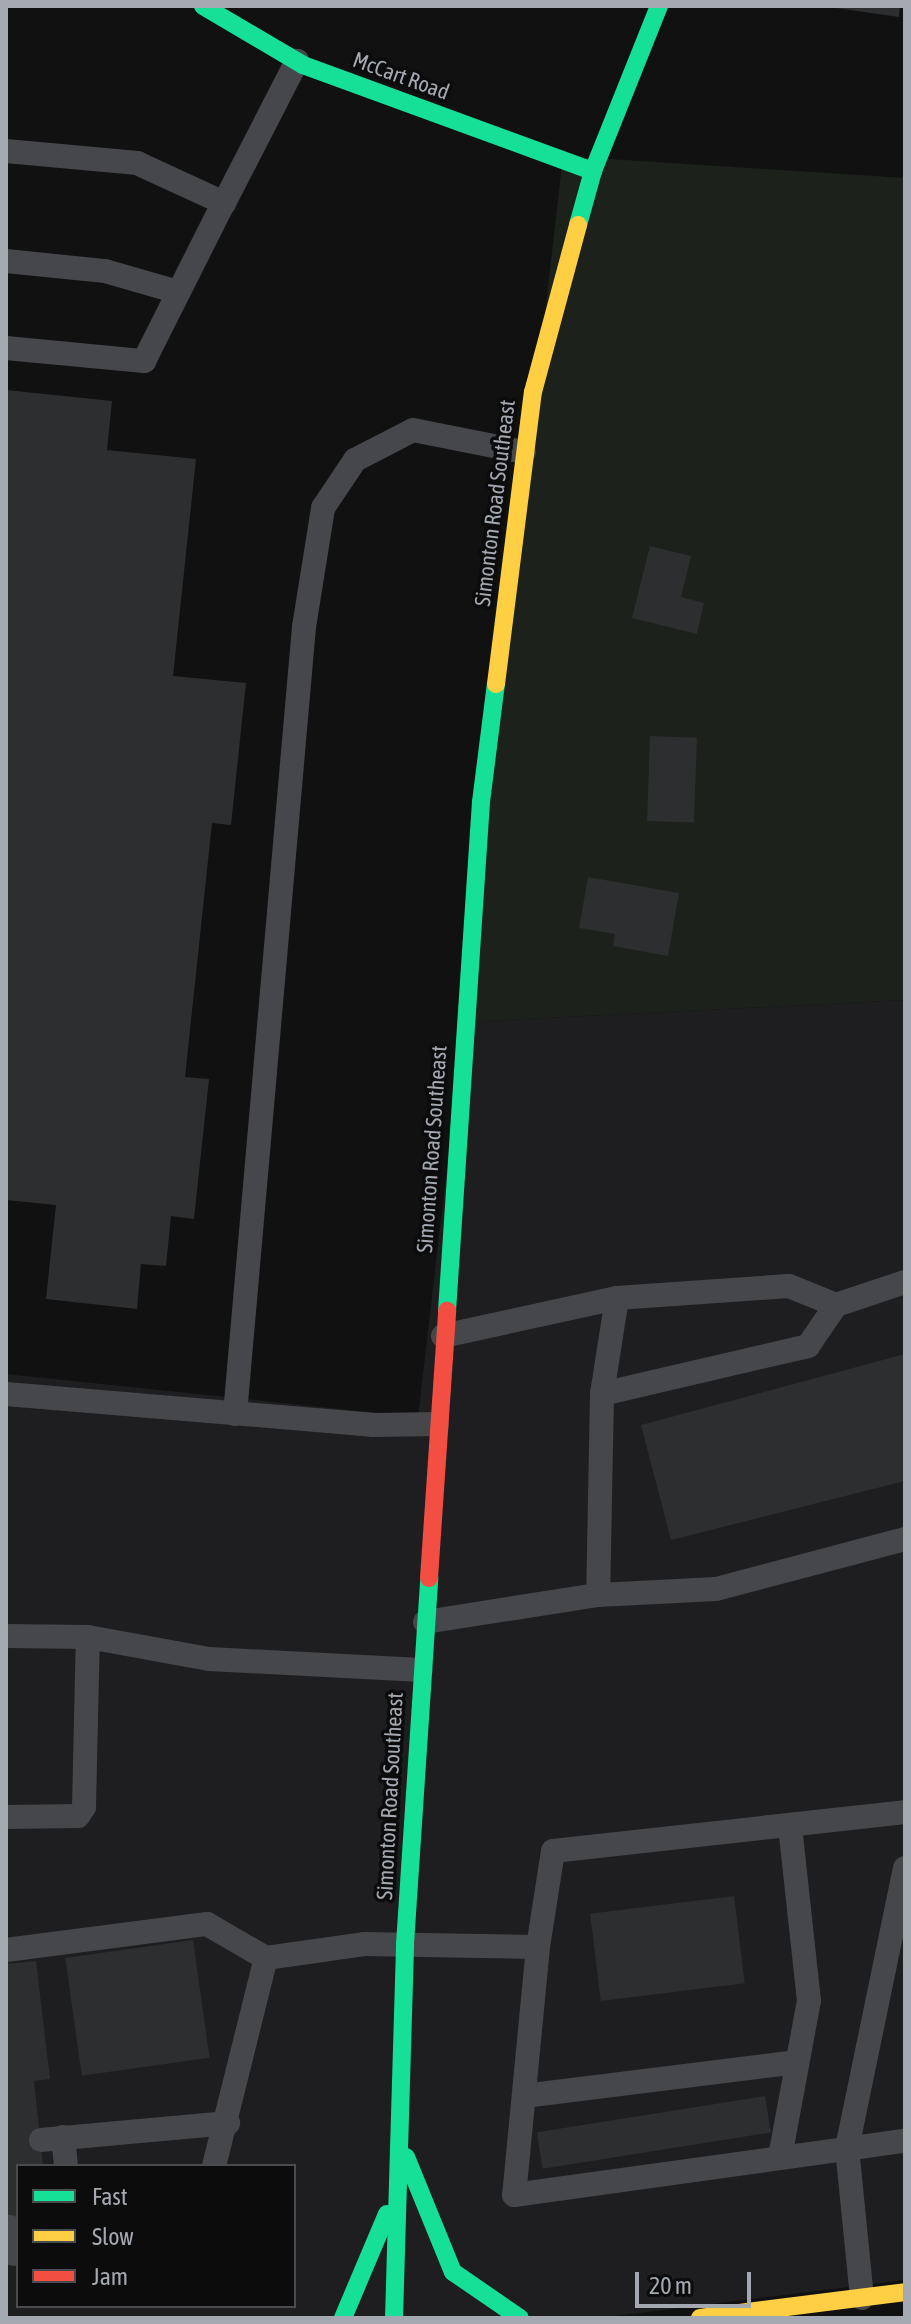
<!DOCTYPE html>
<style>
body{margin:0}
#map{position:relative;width:911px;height:2324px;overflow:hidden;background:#111112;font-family:"Asap Condensed",sans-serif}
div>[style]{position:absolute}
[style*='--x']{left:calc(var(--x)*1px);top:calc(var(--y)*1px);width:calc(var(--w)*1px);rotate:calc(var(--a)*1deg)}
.built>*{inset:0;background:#1e1e20}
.green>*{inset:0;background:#1c211c}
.building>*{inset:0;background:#2d2e2f;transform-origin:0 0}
.lane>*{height:24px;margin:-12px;padding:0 12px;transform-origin:12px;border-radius:12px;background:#46474a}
.fast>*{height:18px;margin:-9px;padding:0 9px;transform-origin:9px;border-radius:9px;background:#16e098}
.slow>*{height:18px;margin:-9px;padding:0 9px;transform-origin:9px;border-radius:9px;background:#ffcf43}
.jam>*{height:18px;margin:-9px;padding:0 9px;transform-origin:9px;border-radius:9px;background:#f24e42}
span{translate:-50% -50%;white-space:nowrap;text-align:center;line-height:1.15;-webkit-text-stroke:7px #0c0c0d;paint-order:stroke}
.street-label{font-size:22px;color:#a4a9b1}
.frame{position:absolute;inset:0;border:8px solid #a4a9b1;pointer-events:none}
.legend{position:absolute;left:16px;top:2164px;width:280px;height:144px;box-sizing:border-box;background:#0c0c0d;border:2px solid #494b4f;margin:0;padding:10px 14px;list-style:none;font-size:24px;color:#a4a9b1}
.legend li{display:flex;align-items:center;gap:16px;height:40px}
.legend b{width:40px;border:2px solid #494b4f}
.scale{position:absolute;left:635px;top:2272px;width:116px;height:36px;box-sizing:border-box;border:4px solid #a4a9b1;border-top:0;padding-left:10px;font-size:24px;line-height:28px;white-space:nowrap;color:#a4a9b1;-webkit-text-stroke:6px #0c0c0d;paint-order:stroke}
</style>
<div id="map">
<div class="built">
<i style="clip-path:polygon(evenodd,905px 1000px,905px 2280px,599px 2318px,6px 2318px,6px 1374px,418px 1417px,464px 1022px,905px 1000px,18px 2166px,294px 2166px,294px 2306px,18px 2306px,18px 2166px)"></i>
</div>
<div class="green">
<i style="clip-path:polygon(563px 156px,905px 178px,905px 1000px,464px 1022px)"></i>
</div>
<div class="building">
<i style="clip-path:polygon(822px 6px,900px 6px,899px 17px)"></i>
<i style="clip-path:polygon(6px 390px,112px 401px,107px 450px,196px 459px,173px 676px,246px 683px,231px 825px,212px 823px,185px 1077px,209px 1079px,194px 1219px,171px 1216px,166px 1266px,141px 1264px,137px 1309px,46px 1299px,56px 1205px,6px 1200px)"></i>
<i style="clip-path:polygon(650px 546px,691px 556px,681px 597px,704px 603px,697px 634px,632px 618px)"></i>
<i style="left:650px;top:736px;width:47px;height:85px;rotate:2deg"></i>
<i style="clip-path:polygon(588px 877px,679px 893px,668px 956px,613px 946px,615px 934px,579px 928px)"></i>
<i style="clip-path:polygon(905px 1354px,905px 1481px,671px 1540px,641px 1425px)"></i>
<i style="left:734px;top:1896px;width:88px;height:145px;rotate:83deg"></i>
<i style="left:193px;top:1940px;width:119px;height:129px;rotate:82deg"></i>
<i style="clip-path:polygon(36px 1961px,50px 2079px,34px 2081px,43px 2166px,18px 2166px,18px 2226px,6px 2228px,6px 1964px)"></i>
<i style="left:765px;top:2096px;width:37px;height:231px;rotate:81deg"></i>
</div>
<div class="lane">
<i style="--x:6;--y:151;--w:132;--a:5.2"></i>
<i style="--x:137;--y:163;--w:96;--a:24.7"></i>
<i style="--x:224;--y:203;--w:160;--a:-62.8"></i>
<i style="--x:6;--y:261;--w:100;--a:5.8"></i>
<i style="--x:105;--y:271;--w:76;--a:16"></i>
<i style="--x:6;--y:348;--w:139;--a:5.4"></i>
<i style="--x:144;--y:361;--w:182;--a:-63.3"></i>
<i style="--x:617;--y:1298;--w:172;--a:-4"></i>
<i style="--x:789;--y:1286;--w:51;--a:22"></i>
<i style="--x:443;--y:1336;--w:178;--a:-12.3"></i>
<i style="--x:617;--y:1298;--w:97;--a:98.9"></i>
<i style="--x:602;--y:1394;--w:201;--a:91.1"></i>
<i style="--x:6;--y:1394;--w:367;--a:4.8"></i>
<i style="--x:372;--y:1425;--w:65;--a:-0.9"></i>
<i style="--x:602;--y:1394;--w:212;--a:-13.1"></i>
<i style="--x:808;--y:1346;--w:50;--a:-55.7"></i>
<i style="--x:836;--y:1305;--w:73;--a:-18.4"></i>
<i style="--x:235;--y:1414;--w:790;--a:-84.99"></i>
<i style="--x:304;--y:627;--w:121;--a:-80.9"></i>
<i style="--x:323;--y:508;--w:58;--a:-56.3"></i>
<i style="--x:355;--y:460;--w:65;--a:-27.3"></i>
<i style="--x:413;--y:430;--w:113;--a:11.2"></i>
<i style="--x:425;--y:1622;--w:175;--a:-8.9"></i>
<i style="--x:598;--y:1595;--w:118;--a:-2.9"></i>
<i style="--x:716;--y:1589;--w:196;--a:-14.8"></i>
<i style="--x:6;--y:1636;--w:82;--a:0.7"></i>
<i style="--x:6;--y:1817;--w:72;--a:-0.8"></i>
<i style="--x:78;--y:1816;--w:11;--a:-56"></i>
<i style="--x:84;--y:1807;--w:170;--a:-88.7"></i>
<i style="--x:88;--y:1637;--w:123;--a:10.3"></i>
<i style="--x:209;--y:1659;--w:212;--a:3"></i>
<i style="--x:538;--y:1947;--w:97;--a:-81.1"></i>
<i style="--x:553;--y:1851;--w:354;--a:-6.3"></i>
<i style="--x:6;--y:1950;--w:203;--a:-7.4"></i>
<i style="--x:207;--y:1924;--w:68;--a:30"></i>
<i style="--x:524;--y:2096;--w:275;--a:-7.1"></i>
<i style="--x:63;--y:2137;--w:29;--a:84"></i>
<i style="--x:41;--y:2140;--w:188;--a:-5.2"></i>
<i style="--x:780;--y:2157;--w:159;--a:-79.5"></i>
<i style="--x:809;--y:2001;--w:176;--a:-96.2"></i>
<i style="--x:214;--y:2166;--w:214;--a:-76"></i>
<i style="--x:266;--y:1958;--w:99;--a:-8.1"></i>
<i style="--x:364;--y:1944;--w:174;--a:1"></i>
<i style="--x:538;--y:1947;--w:249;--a:95.5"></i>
<i style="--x:514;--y:2195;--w:395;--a:-7.9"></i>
<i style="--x:10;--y:2227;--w:27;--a:84"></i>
<i style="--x:862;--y:2298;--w:151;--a:-95.7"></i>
<i style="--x:847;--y:2148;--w:286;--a:-78.3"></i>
</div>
<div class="fast">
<i style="--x:203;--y:6;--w:116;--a:30.5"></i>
<i style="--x:303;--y:65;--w:309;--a:20.1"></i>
<i style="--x:578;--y:225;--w:56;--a:-74.5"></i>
<i style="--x:593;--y:171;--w:178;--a:-68.2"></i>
<i style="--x:447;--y:1311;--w:510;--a:-86.18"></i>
<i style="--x:481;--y:802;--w:119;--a:-82.8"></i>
<i style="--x:406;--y:2157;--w:124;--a:67.8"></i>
<i style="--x:453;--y:2272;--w:81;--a:34.5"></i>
<i style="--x:343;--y:2318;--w:113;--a:-67.1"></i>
<i style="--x:394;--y:2318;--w:374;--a:-88.3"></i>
<i style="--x:405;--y:1944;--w:367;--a:-86.2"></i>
</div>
<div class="slow">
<i style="--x:496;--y:684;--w:294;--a:-82.8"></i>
<i style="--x:533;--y:392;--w:173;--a:-74.9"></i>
<i style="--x:700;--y:2318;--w:207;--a:-7.2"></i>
</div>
<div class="jam">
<i style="--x:429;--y:1578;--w:268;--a:-86.1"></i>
</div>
<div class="street-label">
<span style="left:401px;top:76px;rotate:20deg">McCart Road</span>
<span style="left:495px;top:503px;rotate:-83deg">Simonton Road Southeast</span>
<span style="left:432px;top:1149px;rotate:-86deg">Simonton Road Southeast</span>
<span style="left:390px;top:1796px;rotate:-87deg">Simonton Road Southeast</span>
</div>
<div class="frame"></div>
<ul class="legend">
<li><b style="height:10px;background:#16e098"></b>Fast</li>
<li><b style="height:10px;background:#ffcf43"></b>Slow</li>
<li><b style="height:10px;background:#f24e42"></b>Jam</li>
</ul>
<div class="scale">20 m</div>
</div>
